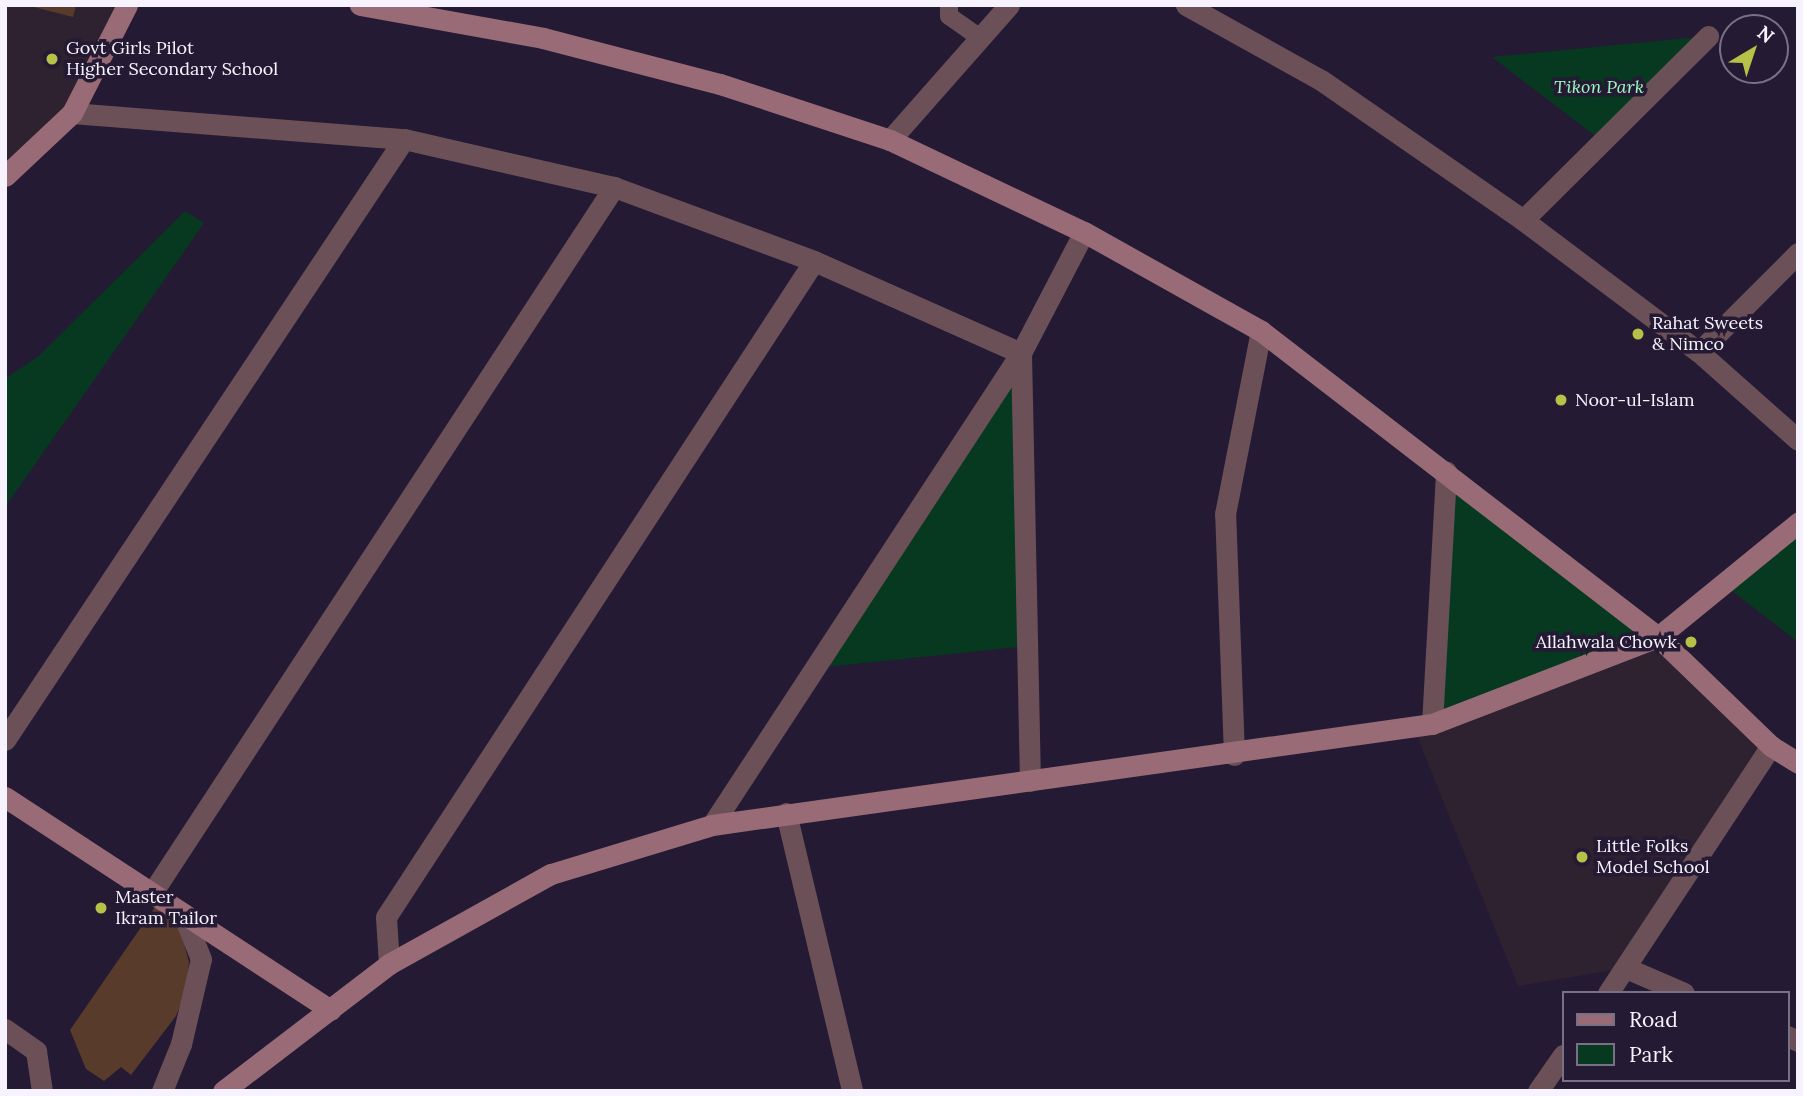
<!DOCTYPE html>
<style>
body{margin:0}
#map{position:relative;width:1803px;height:1096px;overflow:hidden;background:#241a33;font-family:Lora,serif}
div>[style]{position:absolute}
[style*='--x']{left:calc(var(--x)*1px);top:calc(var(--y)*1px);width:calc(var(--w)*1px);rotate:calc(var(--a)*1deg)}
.industrial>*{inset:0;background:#2e2230}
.green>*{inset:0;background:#073920}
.building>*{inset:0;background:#583b2b}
.lane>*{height:18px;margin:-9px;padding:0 9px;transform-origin:9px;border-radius:9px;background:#6c5057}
.street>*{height:21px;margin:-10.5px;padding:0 10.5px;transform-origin:10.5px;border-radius:10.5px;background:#6c5057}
.secondary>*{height:21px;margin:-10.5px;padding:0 10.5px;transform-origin:10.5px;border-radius:10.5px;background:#986b76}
.dots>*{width:19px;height:19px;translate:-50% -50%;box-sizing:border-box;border:4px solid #241a33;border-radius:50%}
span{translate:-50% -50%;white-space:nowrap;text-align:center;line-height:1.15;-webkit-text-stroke:7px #241a33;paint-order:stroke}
.poi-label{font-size:18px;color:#f7f3fe}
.left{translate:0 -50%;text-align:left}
.right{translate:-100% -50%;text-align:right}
.park-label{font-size:18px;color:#9ef8c1;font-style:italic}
.frame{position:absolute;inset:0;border:7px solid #f7f3fe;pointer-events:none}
.legend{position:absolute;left:1562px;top:991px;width:228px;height:91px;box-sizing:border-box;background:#241a33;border:2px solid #787184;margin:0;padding:9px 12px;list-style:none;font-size:21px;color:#f7f3fe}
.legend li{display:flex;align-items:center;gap:14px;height:35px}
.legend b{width:35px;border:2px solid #787184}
.north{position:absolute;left:1719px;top:14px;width:70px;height:70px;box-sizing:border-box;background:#241a33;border:2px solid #787184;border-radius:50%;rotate:39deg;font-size:19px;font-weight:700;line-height:28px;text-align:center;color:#f7f3fe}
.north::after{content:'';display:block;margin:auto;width:24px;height:32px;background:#b6c148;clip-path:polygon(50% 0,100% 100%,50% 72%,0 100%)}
</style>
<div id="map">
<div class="industrial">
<i style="clip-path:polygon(5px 5px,127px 5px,72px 113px,5px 176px)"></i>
<i style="clip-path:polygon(1658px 637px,1771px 746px,1626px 968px,1518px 986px,1413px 726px)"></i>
</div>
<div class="green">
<i style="clip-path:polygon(1708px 36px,1602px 141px,1492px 57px)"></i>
<i style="clip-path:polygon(185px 211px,204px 223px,5px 507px,5px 379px,40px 355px)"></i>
<i style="clip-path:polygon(1021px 353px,1027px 646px,815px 668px)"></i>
<i style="clip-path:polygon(1446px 471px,1658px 637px,1432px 724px)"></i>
<i style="clip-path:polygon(1798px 523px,1798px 642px,1723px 584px)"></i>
</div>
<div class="building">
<i style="clip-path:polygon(26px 5px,76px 5px,73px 17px)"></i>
<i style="clip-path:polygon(155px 907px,179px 924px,189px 962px,187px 989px,176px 1016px,131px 1075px,121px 1067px,104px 1081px,86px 1069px,70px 1030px)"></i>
</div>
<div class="lane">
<i style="--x:949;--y:5;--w:11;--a:90"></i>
<i style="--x:949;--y:16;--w:38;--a:35"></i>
</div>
<div class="street">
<i style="--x:1186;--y:5;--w:154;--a:29.1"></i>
<i style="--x:1321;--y:80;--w:246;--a:34.7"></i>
<i style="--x:1523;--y:220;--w:220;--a:36.9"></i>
<i style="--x:1699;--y:352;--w:132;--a:41.6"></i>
<i style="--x:72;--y:113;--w:333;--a:4.5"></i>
<i style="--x:404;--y:139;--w:215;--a:12.9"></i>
<i style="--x:614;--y:187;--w:213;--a:20.3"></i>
<i style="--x:814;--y:261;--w:227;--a:24"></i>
<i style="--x:1021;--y:353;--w:428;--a:88.8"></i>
<i style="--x:890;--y:140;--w:180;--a:-48.6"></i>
<i style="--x:1523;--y:220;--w:261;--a:-44.8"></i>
<i style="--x:1699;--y:352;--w:140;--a:-45"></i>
<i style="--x:1432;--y:724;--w:253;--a:-86.8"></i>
<i style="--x:5;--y:740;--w:721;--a:-56.42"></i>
<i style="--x:1234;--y:755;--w:241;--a:-92.1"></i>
<i style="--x:1225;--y:514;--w:187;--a:-78.9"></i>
<i style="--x:786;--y:813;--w:286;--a:76.6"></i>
<i style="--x:712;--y:825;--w:564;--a:-56.79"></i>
<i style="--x:1021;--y:353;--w:136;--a:-62.5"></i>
<i style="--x:152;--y:893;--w:844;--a:-56.8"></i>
<i style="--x:389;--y:964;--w:47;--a:-93.7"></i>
<i style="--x:386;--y:917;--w:783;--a:-56.88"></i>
<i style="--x:1626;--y:968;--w:63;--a:23.3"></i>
<i style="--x:1608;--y:993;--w:296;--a:-56.6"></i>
<i style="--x:5;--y:1029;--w:38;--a:35"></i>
<i style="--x:36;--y:1051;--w:40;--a:81.5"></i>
<i style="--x:1787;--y:1036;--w:12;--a:24"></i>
<i style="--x:162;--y:1091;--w:51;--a:-68"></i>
<i style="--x:181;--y:1044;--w:87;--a:-76.8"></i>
<i style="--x:201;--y:959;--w:48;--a:-111.8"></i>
<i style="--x:1538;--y:1091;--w:44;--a:-55.2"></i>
</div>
<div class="secondary">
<i style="--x:360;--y:5;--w:186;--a:10.2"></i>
<i style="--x:543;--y:38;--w:183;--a:14.6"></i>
<i style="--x:720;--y:84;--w:179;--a:18.2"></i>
<i style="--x:890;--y:140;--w:215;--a:25.4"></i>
<i style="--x:1084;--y:232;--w:203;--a:29.2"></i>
<i style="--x:1261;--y:331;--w:501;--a:37.62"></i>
<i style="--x:1658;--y:637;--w:157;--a:44"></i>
<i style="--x:1771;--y:746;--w:32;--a:32"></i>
<i style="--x:5;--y:176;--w:92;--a:-43.2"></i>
<i style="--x:72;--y:113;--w:121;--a:-63"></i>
<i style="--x:5;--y:797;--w:389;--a:33.2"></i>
<i style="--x:223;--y:1091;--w:209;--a:-37.4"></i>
<i style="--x:389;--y:964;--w:185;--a:-29.1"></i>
<i style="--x:551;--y:874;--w:168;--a:-16.9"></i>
<i style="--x:712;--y:825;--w:727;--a:-7.99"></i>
<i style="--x:1432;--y:724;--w:242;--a:-21.1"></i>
<i style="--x:1658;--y:637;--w:181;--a:-39.2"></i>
</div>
<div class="dots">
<i style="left:52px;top:59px;background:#b6c148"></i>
<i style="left:1638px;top:334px;background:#b6c148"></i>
<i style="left:1561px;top:400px;background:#b6c148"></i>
<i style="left:1691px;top:642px;background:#b6c148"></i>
<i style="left:1582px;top:857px;background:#b6c148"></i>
<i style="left:101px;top:908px;background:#b6c148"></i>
</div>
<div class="poi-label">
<span class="left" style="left:66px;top:59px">Govt Girls Pilot<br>Higher Secondary School</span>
<span class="left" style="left:1652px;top:334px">Rahat Sweets<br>&amp; Nimco</span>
<span class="left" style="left:1575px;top:400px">Noor-ul-Islam</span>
<span class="right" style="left:1677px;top:642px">Allahwala Chowk</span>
<span class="left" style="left:1596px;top:857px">Little Folks<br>Model School</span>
<span class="left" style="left:115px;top:908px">Master<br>Ikram Tailor</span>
</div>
<div class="park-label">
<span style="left:1599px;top:87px">Tikon Park</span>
</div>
<div class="frame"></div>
<ul class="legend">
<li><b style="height:9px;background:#986b76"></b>Road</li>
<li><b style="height:19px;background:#073920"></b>Park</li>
</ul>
<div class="north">N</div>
</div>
